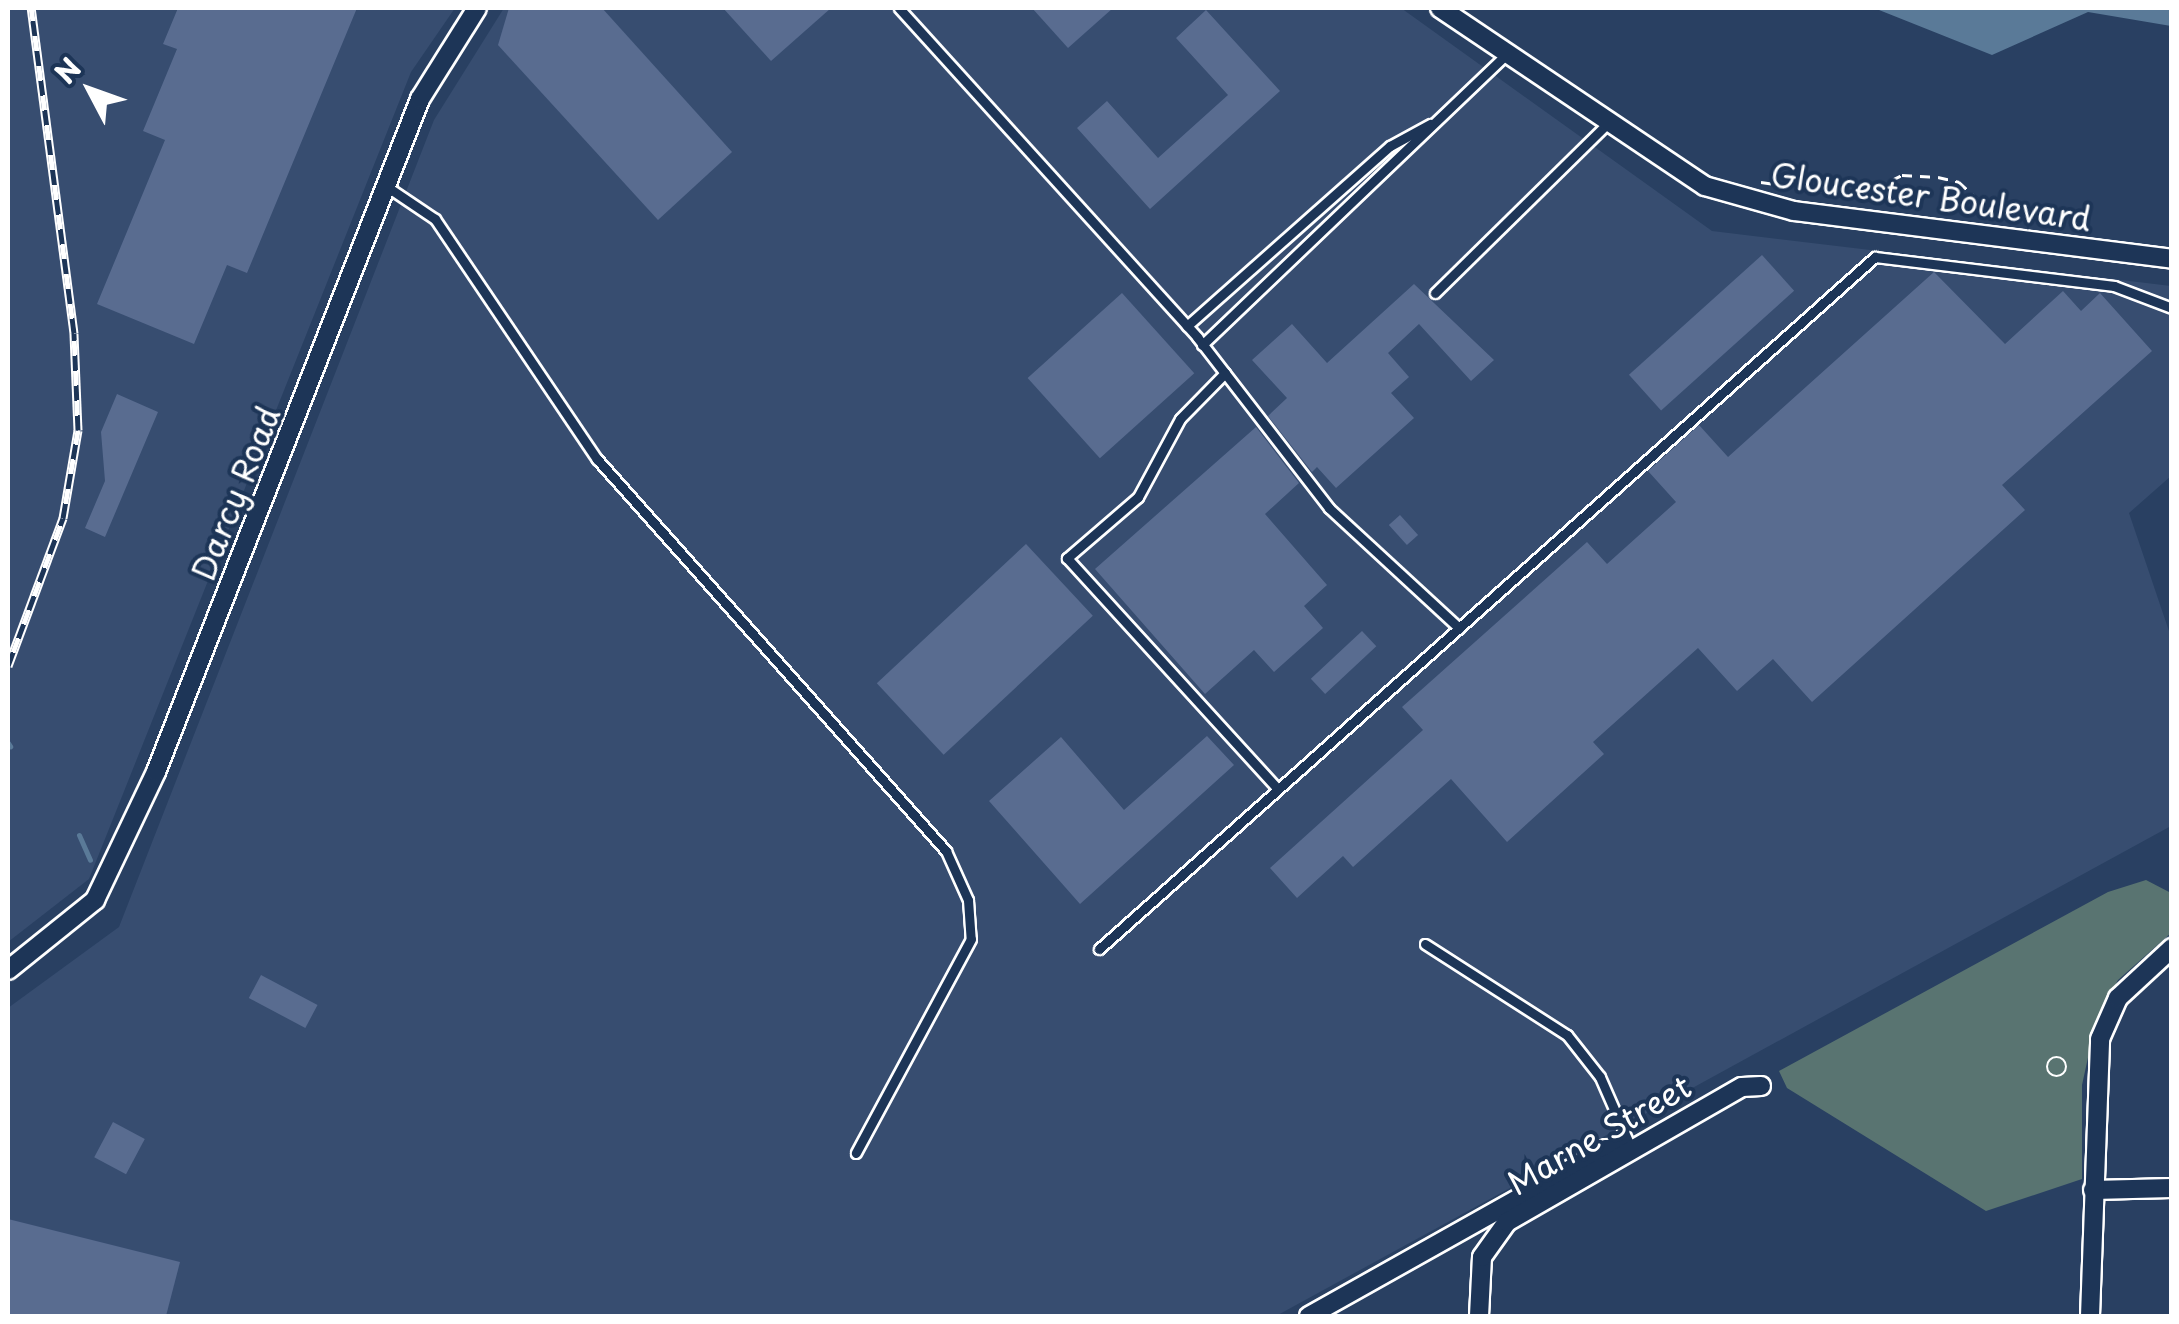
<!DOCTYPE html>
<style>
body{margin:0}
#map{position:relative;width:2179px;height:1324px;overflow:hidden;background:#294062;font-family:"Playpen Sans",sans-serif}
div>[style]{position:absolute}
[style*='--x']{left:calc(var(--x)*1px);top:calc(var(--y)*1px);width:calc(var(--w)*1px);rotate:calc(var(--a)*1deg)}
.built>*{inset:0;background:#374d70}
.green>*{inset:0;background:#597471}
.water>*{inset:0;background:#5a7a98}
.stream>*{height:5px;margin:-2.5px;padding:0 2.5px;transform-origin:2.5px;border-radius:2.5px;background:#5a7a98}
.building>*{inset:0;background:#596c90;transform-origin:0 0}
.path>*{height:2.5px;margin-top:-1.25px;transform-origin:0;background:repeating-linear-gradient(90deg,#fff 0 10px,transparent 0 18px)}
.path>.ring{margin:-1.25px;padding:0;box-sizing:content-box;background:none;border:2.5px solid #fff;border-radius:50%}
.roads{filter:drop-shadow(2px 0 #fff) drop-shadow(-2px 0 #fff) drop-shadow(0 2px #fff) drop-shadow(0 -2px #fff)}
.service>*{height:9px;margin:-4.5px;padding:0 4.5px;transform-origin:4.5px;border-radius:4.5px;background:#1d3557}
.minor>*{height:18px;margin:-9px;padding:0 9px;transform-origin:9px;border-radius:9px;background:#1d3557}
.rail>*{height:9px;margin-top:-4.5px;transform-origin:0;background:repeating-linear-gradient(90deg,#1d3557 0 15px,#fff 0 30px);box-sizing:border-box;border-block:2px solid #fff}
span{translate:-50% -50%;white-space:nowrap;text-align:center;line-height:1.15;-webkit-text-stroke:8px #1d3557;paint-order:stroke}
.street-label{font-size:32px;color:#fff}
.frame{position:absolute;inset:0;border:10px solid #fff;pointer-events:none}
.north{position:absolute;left:40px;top:40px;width:100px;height:100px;-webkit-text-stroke:8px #1d3557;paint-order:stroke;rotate:311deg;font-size:28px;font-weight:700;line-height:40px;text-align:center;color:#fff}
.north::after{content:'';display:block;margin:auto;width:35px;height:45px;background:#fff;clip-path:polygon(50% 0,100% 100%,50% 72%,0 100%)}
</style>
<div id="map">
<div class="built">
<i style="clip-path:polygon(8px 8px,455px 8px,411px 72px,89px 879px,8px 942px)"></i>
<i style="clip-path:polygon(504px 8px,1401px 8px,1712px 231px,2171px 286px,2171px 476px,2129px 513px,2171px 637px,2171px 826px,1276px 1316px,8px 1316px,8px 1008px,119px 927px,434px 120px)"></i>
</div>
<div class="green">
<i style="clip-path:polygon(2146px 880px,2171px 893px,2171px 933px,2118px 980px,2096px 1021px,2082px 1085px,2082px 1179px,1986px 1211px,1787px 1088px,1779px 1071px,2108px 892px)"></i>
</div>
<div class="water">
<i style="clip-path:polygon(1874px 8px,2171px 8px,2171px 26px,2088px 12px,1992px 55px)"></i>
</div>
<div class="stream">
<i style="--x:8;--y:743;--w:4;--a:56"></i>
<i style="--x:79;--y:835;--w:27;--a:66"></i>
</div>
<div class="building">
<i style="clip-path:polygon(178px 8px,357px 8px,247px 273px,227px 265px,194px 344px,97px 304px,165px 140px,143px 131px,177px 49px,163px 44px)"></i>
<i style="clip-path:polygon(509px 8px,602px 8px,732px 152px,658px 220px,498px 45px)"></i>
<i style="clip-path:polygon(723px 8px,831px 8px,771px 61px)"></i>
<i style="clip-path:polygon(1032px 8px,1113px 8px,1068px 48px)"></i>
<i style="clip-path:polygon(1206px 10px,1280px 91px,1150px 209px,1077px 128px,1107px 101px,1158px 158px,1228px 95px,1176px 38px)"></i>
<i style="left:1762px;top:255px;width:48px;height:179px;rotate:48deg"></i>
<i style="clip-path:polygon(1934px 272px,2005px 344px,2063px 291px,2081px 311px,2100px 293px,2152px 351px,2002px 485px,2025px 510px,1812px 702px,1773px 659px,1737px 691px,1698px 648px,1593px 742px,1604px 754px,1507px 842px,1451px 779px,1353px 867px,1343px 856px,1297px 898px,1270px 868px,1423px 730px,1402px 707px,1587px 542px,1607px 564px,1676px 502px,1648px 471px,1699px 425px,1728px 457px)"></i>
<i style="clip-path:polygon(1414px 284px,1494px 360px,1471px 381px,1419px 324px,1388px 353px,1409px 377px,1391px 393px,1414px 418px,1336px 488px,1317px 467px,1312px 472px,1268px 416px,1287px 398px,1252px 360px,1292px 324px,1327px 363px)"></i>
<i style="left:1122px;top:293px;width:108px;height:127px;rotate:48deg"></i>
<i style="clip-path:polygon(117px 394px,158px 412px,105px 537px,85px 528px,105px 481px,101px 432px)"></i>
<i style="clip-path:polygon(1256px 427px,1299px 483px,1265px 514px,1327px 585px,1304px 606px,1323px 628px,1274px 672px,1254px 650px,1205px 694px,1095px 569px)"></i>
<i style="left:1400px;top:515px;width:27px;height:15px;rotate:48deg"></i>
<i style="left:1026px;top:544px;width:98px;height:204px;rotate:47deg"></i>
<i style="left:1362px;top:631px;width:21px;height:70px;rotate:47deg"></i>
<i style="clip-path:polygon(1207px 736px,1234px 765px,1080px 904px,989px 801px,1061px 737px,1124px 810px)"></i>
<i style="left:261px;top:975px;width:64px;height:26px;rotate:28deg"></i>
<i style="left:113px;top:1122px;width:36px;height:40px;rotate:28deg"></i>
<i style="clip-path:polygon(8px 1219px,180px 1262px,166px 1316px,8px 1316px)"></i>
</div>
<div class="path">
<i style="--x:1761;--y:182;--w:99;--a:8.1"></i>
<i style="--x:1859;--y:196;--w:48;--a:-26"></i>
<i style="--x:1902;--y:175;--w:36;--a:3"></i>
<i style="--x:1938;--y:177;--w:22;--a:13"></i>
<i style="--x:1959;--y:182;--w:52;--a:42.6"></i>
<i class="ring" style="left:2047px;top:1057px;width:17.5px;height:17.5px"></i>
</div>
<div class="roads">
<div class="service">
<i style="--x:899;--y:8;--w:444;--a:47.8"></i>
<i style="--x:1197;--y:337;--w:216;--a:52.3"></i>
<i style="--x:1329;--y:508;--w:177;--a:42.7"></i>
<i style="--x:386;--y:186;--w:59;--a:34"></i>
<i style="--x:435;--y:219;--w:290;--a:56"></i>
<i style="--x:597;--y:459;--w:525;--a:48.32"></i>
<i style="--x:946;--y:851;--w:54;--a:65.8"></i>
<i style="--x:968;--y:900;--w:39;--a:86"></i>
<i style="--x:971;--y:939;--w:243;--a:118.3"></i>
<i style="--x:1435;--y:293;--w:240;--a:-44.5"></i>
<i style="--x:1187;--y:326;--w:271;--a:-41.6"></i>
<i style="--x:1390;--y:146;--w:46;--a:-28.8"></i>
<i style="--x:1202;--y:345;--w:421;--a:-43.7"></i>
<i style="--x:1225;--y:373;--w:64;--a:134.4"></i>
<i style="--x:1180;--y:419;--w:89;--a:118.3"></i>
<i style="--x:1138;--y:497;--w:94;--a:139.3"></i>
<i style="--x:1067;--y:558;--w:310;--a:47.6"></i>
<i style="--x:1425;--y:944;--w:169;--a:32.7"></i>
<i style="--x:1567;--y:1035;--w:53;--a:51.8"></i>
<i style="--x:1600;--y:1077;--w:77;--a:66.4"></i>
<i style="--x:1099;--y:949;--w:1040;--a:-41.73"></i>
<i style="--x:1875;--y:257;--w:241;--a:6.9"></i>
<i style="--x:2114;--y:286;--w:62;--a:20.8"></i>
</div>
<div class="minor">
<i style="--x:1440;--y:8;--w:319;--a:33.9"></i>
<i style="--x:1705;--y:186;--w:92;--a:15.7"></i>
<i style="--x:1794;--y:211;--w:381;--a:7.2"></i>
<i style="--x:8;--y:970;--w:112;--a:-38.8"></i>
<i style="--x:95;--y:900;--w:142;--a:-64.5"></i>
<i style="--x:156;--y:772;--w:723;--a:-68.58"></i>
<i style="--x:420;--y:99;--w:107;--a:-57.9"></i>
<i style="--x:2093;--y:1190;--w:79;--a:-1.5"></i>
<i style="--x:1309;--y:1316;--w:341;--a:-29.3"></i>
<i style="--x:1606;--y:1149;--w:23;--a:-2"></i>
<i style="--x:1479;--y:1316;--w:59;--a:-87.1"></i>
<i style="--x:1482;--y:1257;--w:43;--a:-54.5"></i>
<i style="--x:1507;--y:1222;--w:271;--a:-29.9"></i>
<i style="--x:1742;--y:1087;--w:19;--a:-3"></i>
<i style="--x:2090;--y:1316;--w:277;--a:-87.9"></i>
<i style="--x:2100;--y:1039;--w:45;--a:-66.3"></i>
<i style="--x:2118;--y:998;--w:74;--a:-42.8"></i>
</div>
</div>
<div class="rail">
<i style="--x:8;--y:666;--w:158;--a:-69.6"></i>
<i style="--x:63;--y:518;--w:89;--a:-80.3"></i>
<i style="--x:78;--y:430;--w:97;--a:-92.4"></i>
<i style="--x:74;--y:333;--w:328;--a:-97.5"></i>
</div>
<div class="street-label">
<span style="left:1931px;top:196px;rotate:8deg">Gloucester Boulevard</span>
<span style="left:235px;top:493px;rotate:-68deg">Darcy Road</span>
<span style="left:1599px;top:1134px;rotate:-30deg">Marne Street</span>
</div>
<div class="frame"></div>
<div class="north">N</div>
</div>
